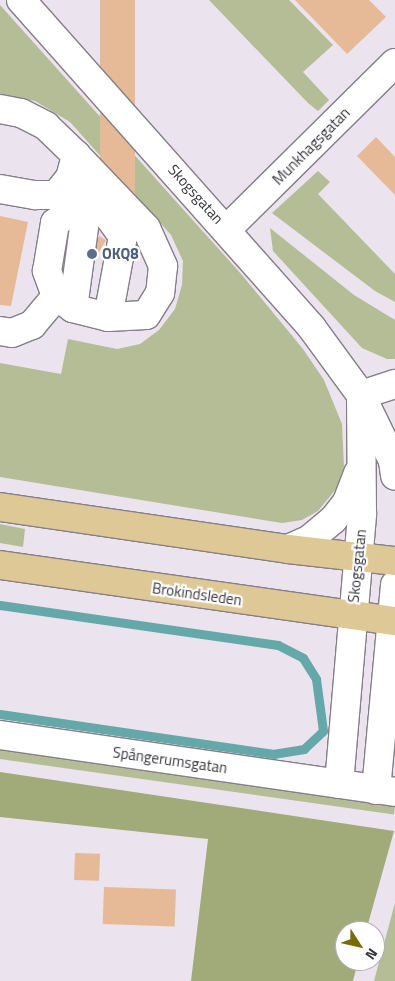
<!DOCTYPE html>
<meta charset="utf-8">
<style>
body{margin:0}
#map{position:relative;width:395px;height:981px;overflow:hidden;background:#ebe3ee;font-family:"Titillium Web",sans-serif}
div>[style]{position:absolute}
[style*='--x']{left:calc(var(--x)*1px);top:calc(var(--y)*1px);width:calc(var(--w)*1px);rotate:calc(var(--a)*1deg)}
.green>*{inset:0;background:#b5bd96;transform-origin:0 0}
.forest>*{inset:0;background:#a1ab79}
.stream>*{height:9px;margin:-4.5px;padding:0 4.5px;transform-origin:4.5px;border-radius:4.5px;background:#64a8a9}
.building>*{inset:0;background:#e6b997;transform-origin:0 0}
.roads{filter:drop-shadow(1px 0 #857e88) drop-shadow(-1px 0 #857e88) drop-shadow(0 1px #857e88) drop-shadow(0 -1px #857e88)}
.minor>*{height:28px;margin:-14px;padding:0 14px;transform-origin:14px;border-radius:14px;background:#fff}
.major>*{height:28px;margin:-14px;padding:0 14px;transform-origin:14px;border-radius:14px;background:#dec896}
.dots>*{width:14px;height:14px;translate:-50% -50%;box-sizing:border-box;border:2px solid #fff;border-radius:50%}
span{translate:-50% -50%;white-space:nowrap;text-align:center;line-height:1.15;-webkit-text-stroke:4.5px #fff;paint-order:stroke}
.street-label{font-size:15px;color:#39363b}
.service-label{font-size:15px;color:#4e5e75;font-weight:700}
.left{translate:0 -50%;text-align:left}
.north{position:absolute;left:335px;top:921px;width:50px;height:50px;box-sizing:border-box;background:#fff;border:1px solid #b0afb1;border-radius:50%;rotate:125deg;font-size:14px;font-weight:700;line-height:20px;text-align:center;color:#39363b}
.north::after{content:'';display:block;margin:auto;width:18px;height:22px;background:#786c06;clip-path:polygon(50% 0,100% 100%,50% 72%,0 100%)}
</style>
<div id="map">
<div class="green">
<i style="clip-path:polygon(209px 0,289px 0,333px 45px,303px 72px,329px 100px,318px 111px,308px 103px)"></i>
<i style="clip-path:polygon(0 5px,242px 275px,303px 349px,324px 380px,342px 424px,344px 467px,340px 484px,318px 511px,302px 520px,282px 523px,0 477px,0 363px,61px 374px,68px 339px,117px 349px,140px 344px,159px 330px,175px 309px,182px 285px,183px 261px,171px 235px,70px 122px,35px 101px,0 95px)"></i>
<i style="clip-path:polygon(318px 171px,330px 182px,318px 194px,395px 274px,395px 302px,375px 291px,272px 213px)"></i>
<i style="clip-path:polygon(270px 228px,354px 295px,395px 320px,395px 359px,387px 359px,362px 348px,273px 251px)"></i>
<i style="clip-path:polygon(0 524px,25px 529px,23px 547px,0 543px)"></i>
<i style="left:0;top:750px;width:399px;height:9px;rotate:8deg"></i>
<i style="clip-path:polygon(395px 903px,395px 981px,374px 981px,382px 951px)"></i>
</div>
<div class="forest">
<i style="clip-path:polygon(0 772px,394px 831px,366px 931px,345px 931px,345px 961px,358px 961px,353px 981px,191px 981px,208px 839px,0 817px)"></i>
</div>
<div class="stream">
<i style="--x:0;--y:605;--w:281;--a:8.2"></i>
<i style="--x:278;--y:645;--w:28;--a:27"></i>
<i style="--x:303;--y:658;--w:25;--a:58"></i>
<i style="--x:316;--y:679;--w:52;--a:82.3"></i>
<i style="--x:323;--y:731;--w:26;--a:137"></i>
<i style="--x:304;--y:749;--w:30;--a:171"></i>
<i style="--x:274;--y:754;--w:277;--a:-171.7"></i>
</div>
<div class="building">
<i style="left:100px;top:0;width:35px;height:219px"></i>
<i style="clip-path:polygon(295px 0,369px 0,386px 17px,347px 54px)"></i>
<i style="clip-path:polygon(376px 137px,395px 157px,395px 195px,357px 156px)"></i>
<i style="clip-path:polygon(0 216px,28px 222px,11px 306px,0 305px)"></i>
<i style="left:99px;top:236px;width:8px;height:38px;rotate:30deg"></i>
<i style="left:75px;top:853px;width:25px;height:27px;rotate:2deg"></i>
<i style="left:104px;top:887px;width:72px;height:37px;rotate:2deg"></i>
</div>
<div class="roads">
<div class="minor">
<i style="--x:21;--y:0;--w:438;--a:48.4"></i>
<i style="--x:312;--y:328;--w:83;--a:53.8"></i>
<i style="--x:361;--y:395;--w:73;--a:64.1"></i>
<i style="--x:393;--y:461;--w:15;--a:82"></i>
<i style="--x:0;--y:109;--w:21;--a:11"></i>
<i style="--x:21;--y:113;--w:28;--a:27"></i>
<i style="--x:46;--y:126;--w:42;--a:44"></i>
<i style="--x:76;--y:155;--w:101;--a:46.2"></i>
<i style="--x:146;--y:228;--w:42;--a:65.9"></i>
<i style="--x:163;--y:266;--w:27;--a:96"></i>
<i style="--x:160;--y:293;--w:26;--a:122"></i>
<i style="--x:146;--y:315;--w:38;--a:177"></i>
<i style="--x:108;--y:317;--w:36;--a:-166"></i>
<i style="--x:73;--y:308;--w:21;--a:-145"></i>
<i style="--x:56;--y:296;--w:27;--a:-110"></i>
<i style="--x:47;--y:271;--w:49;--a:-80.5"></i>
<i style="--x:55;--y:223;--w:41;--a:-36"></i>
<i style="--x:88;--y:199;--w:46;--a:-105.3"></i>
<i style="--x:0;--y:189;--w:36;--a:10"></i>
<i style="--x:35;--y:195;--w:21;--a:0"></i>
<i style="--x:56;--y:195;--w:22;--a:-51"></i>
<i style="--x:70;--y:178;--w:24;--a:-75"></i>
<i style="--x:88;--y:199;--w:28;--a:41"></i>
<i style="--x:109;--y:217;--w:24;--a:54"></i>
<i style="--x:123;--y:236;--w:82;--a:100.5"></i>
<i style="--x:227;--y:229;--w:236;--a:-44.7"></i>
<i style="--x:73;--y:308;--w:110;--a:-82.2"></i>
<i style="--x:0;--y:331;--w:12;--a:9"></i>
<i style="--x:12;--y:333;--w:22;--a:-22"></i>
<i style="--x:32;--y:325;--w:38;--a:-50"></i>
<i style="--x:361;--y:395;--w:36;--a:-18"></i>
<i style="--x:288;--y:549;--w:24;--a:-24"></i>
<i style="--x:310;--y:539;--w:30;--a:-40"></i>
<i style="--x:333;--y:520;--w:23;--a:-52"></i>
<i style="--x:347;--y:502;--w:31;--a:-69"></i>
<i style="--x:0;--y:735;--w:399;--a:8.2"></i>
<i style="--x:339;--y:784;--w:272;--a:-85.1"></i>
<i style="--x:362;--y:513;--w:112;--a:-90.5"></i>
<i style="--x:376;--y:790;--w:206;--a:-84.7"></i>
</div>
<div class="major">
<i style="--x:0;--y:507;--w:291;--a:8.3"></i>
<i style="--x:288;--y:549;--w:108;--a:6.4"></i>
<i style="--x:0;--y:565;--w:399;--a:8.1"></i>
</div>
</div>
<div class="dots">
<i style="left:92px;top:254px;background:#5c6f8a"></i>
</div>
<div class="street-label">
<span style="left:311px;top:146px;rotate:-45deg">Munkhagsgatan</span>
<span style="left:196px;top:194px;rotate:48deg">Skogsgatan</span>
<span style="left:357px;top:566px;rotate:-84deg">Skogsgatan</span>
<span style="left:197px;top:594px;rotate:8deg">Brokindsleden</span>
<span style="left:170px;top:760px;rotate:8deg">Spångerumsgatan</span>
</div>
<div class="service-label">
<span class="left" style="left:102px;top:254px">OKQ8</span>
</div>
<div class="north">N</div>
</div>
